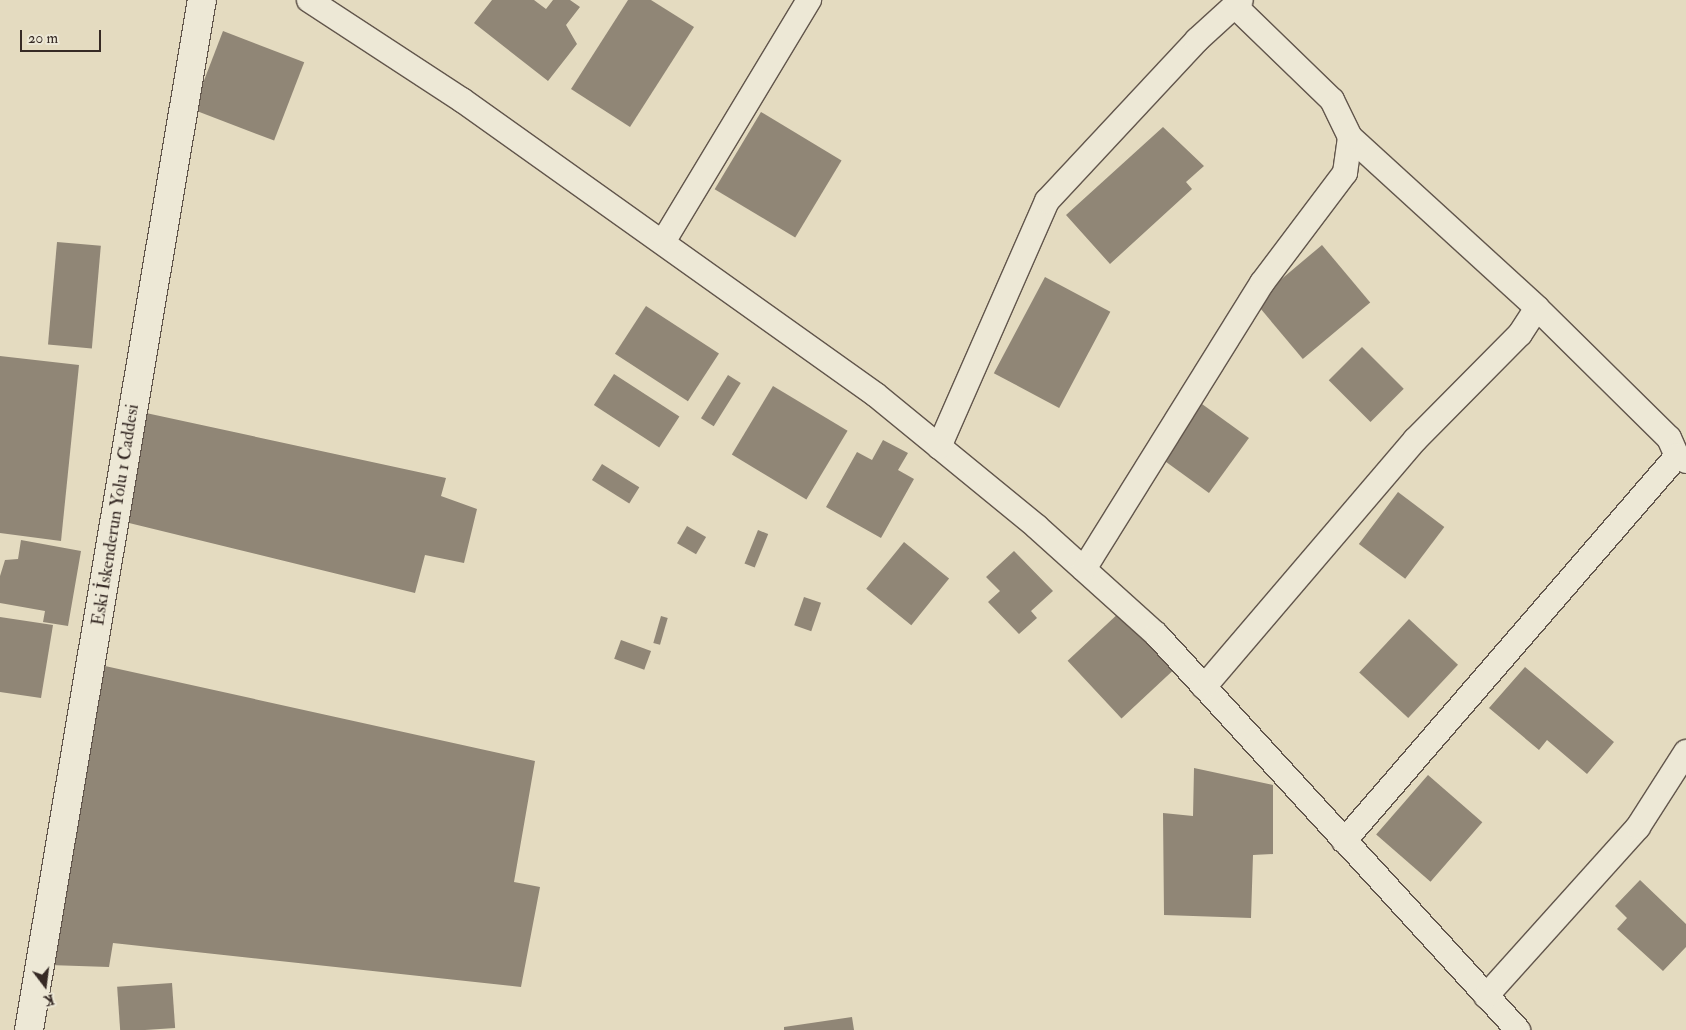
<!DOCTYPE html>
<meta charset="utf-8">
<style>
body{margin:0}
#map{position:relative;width:1686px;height:1030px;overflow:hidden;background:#e4dbc0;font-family:"IM FELL Double Pica",serif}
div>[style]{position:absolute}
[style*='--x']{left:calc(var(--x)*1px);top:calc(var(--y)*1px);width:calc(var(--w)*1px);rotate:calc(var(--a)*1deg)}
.building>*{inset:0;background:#908676;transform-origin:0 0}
.roads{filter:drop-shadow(1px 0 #62564c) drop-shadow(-1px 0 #62564c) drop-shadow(0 1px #62564c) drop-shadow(0 -1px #62564c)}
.street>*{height:24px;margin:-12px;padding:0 12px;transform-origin:12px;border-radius:12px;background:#ede8d6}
.secondary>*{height:28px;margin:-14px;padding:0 14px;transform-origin:14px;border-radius:14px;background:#ede8d6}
span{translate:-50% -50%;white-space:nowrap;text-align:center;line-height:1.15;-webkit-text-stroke:5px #ede8d6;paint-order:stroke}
.street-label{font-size:18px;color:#362a25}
.north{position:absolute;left:20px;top:960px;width:50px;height:50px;-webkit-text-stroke:4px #ede8d6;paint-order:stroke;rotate:165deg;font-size:14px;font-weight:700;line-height:20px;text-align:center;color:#362a25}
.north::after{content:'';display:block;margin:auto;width:18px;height:22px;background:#362a25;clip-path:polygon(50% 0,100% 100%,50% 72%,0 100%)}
.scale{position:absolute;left:20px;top:30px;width:81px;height:22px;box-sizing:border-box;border:2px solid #362a25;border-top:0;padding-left:6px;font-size:15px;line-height:18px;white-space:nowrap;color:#362a25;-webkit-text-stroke:4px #ede8d6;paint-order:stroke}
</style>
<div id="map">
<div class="building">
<i style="clip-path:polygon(492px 0,534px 0,546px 9px,553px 0,570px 0,580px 7px,566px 25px,577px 44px,548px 81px,474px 23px)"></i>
<i style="clip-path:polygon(628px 0,651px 0,694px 27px,630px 127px,571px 89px)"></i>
<i style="left:223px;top:31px;width:87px;height:84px;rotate:21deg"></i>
<i style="left:761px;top:112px;width:94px;height:90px;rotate:31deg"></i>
<i style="clip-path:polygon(1163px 127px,1204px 166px,1186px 182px,1192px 189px,1110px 264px,1066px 215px)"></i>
<i style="left:57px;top:242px;width:44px;height:103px;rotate:5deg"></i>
<i style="left:1322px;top:245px;width:75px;height:88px;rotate:50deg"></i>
<i style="left:1045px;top:277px;width:74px;height:109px;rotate:28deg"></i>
<i style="left:646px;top:306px;width:87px;height:57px;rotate:33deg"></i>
<i style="left:1362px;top:347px;width:59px;height:47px;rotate:45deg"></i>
<i style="clip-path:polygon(0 356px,79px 365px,61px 541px,0 533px)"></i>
<i style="left:614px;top:374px;width:78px;height:37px;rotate:33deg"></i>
<i style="left:728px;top:375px;width:15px;height:51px;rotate:32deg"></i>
<i style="left:773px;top:386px;width:87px;height:80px;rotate:31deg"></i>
<i style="left:1202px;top:404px;width:58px;height:68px;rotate:36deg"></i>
<i style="clip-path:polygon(146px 413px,446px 478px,441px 496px,477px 509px,464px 563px,425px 555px,415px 593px,125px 522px)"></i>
<i style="clip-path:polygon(883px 440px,908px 453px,898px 470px,914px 479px,881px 538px,826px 507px,857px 452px,872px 460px)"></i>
<i style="left:602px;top:464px;width:44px;height:19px;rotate:32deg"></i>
<i style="left:1398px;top:492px;width:58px;height:65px;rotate:37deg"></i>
<i style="left:687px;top:526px;width:22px;height:20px;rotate:30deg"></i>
<i style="left:758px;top:530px;width:11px;height:36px;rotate:22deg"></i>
<i style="clip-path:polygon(21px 540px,81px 551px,68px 626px,43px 622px,45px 611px,0 603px,0 576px,5px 560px,18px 559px)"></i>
<i style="left:904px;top:542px;width:58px;height:60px;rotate:39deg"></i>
<i style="clip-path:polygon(1014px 551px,1053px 591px,1031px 611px,1037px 618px,1019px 634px,988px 602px,1000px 591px,986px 577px)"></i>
<i style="left:804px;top:597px;width:18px;height:30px;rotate:19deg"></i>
<i style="left:1121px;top:611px;width:79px;height:73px;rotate:47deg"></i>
<i style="left:661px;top:616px;width:7px;height:28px;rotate:16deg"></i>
<i style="clip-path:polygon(0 617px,53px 625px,41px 698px,0 692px)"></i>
<i style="left:1409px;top:619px;width:67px;height:73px;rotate:43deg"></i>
<i style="left:621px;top:640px;width:32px;height:20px;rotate:20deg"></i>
<i style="clip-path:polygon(105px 666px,535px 761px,514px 882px,540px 887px,521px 987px,113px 943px,109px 967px,49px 965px)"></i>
<i style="clip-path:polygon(1525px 667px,1614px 742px,1587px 774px,1547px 740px,1539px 750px,1489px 708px)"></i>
<i style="clip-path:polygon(1194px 768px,1273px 785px,1273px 854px,1253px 855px,1251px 918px,1164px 915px,1163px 813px,1193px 816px)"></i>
<i style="left:1428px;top:775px;width:72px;height:79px;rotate:41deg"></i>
<i style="clip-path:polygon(1640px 880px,1686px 924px,1686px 947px,1663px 971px,1617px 929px,1627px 918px,1615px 906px)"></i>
<i style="left:172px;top:983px;width:45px;height:55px;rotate:86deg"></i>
<i style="clip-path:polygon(852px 1017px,854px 1030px,784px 1030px,784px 1027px)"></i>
</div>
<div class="roads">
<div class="street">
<i style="--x:309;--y:0;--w:183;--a:33.2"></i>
<i style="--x:462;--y:100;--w:508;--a:35.47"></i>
<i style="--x:876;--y:395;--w:208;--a:39.3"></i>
<i style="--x:1037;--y:527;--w:160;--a:42"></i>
<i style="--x:1156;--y:634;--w:537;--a:47.57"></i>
<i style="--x:1350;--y:137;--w:253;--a:42.4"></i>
<i style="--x:1537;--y:308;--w:185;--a:44.6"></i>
<i style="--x:1669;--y:438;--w:20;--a:66"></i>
<i style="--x:1677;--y:456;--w:10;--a:29"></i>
<i style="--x:663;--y:242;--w:283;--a:-58.9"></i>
<i style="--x:939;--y:447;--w:269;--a:-66.3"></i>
<i style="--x:1047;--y:201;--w:220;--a:-47"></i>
<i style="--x:1197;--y:40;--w:59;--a:-42.3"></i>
<i style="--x:1084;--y:569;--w:337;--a:-58.1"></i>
<i style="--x:1262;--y:283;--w:138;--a:-53"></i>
<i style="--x:1345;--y:173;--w:36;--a:-82"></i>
<i style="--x:1350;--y:137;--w:41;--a:-115.9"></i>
<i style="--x:1332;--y:100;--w:135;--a:-135.9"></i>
<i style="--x:1204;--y:687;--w:325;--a:-49.5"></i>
<i style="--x:1415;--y:440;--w:149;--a:-45.3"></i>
<i style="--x:1520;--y:334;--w:31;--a:-57"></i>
<i style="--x:1344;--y:841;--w:509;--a:-49.14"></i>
<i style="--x:1486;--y:996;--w:227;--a:-48"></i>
<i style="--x:1638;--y:827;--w:89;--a:-57.4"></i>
</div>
<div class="secondary">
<i style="--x:29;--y:1030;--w:1044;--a:-80.47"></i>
</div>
</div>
<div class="street-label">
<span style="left:116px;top:515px;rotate:-81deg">Eski İskenderun Yolu 1 Caddesi</span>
</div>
<div class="north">K</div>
<div class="scale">20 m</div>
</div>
